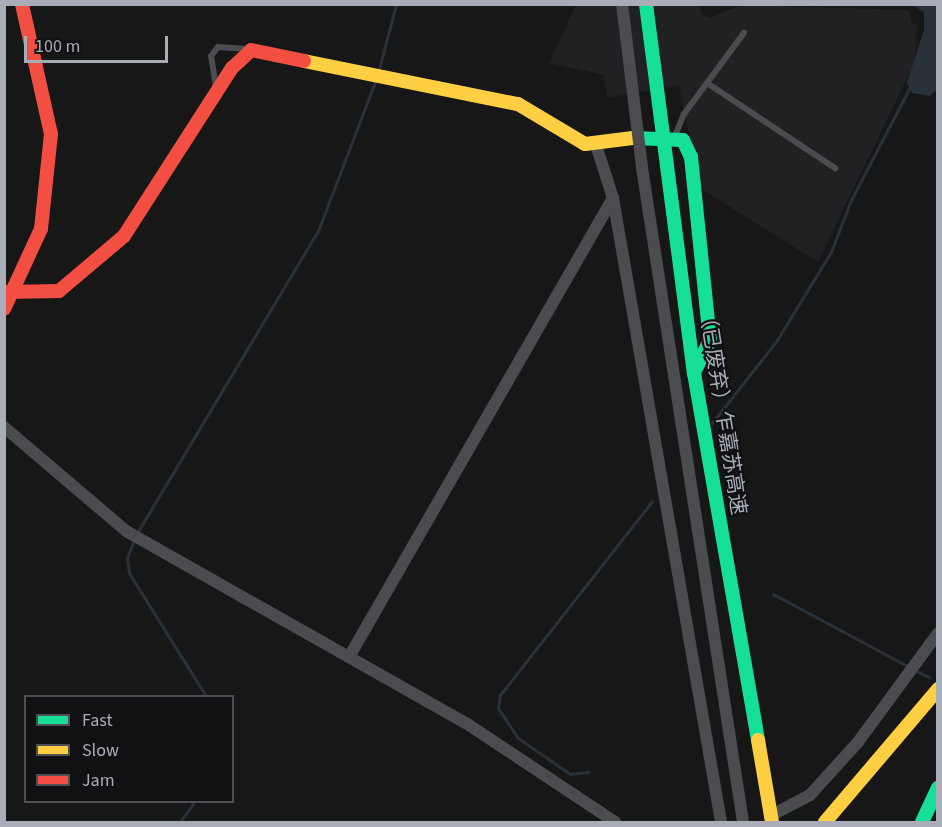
<!DOCTYPE html>
<meta charset="utf-8">
<style>
body{margin:0}
#map{position:relative;width:942px;height:827px;overflow:hidden;background:#171717;font-family:"Source Sans 3","Noto Sans SC",sans-serif}
div>[style]{position:absolute}
[style*='--x']{left:calc(var(--x)*1px);top:calc(var(--y)*1px);width:calc(var(--w)*1px);rotate:calc(var(--a)*1deg)}
.built>*{inset:0;background:#212123}
.water>*{inset:0;background:#2a3239}
.stream>*{height:3px;margin:-1.5px;padding:0 1.5px;transform-origin:1.5px;border-radius:1.5px;background:#2a3239}
.lane>*{height:6px;margin:-3px;padding:0 3px;transform-origin:3px;border-radius:3px;background:#4b4c50}
.street>*{height:12px;margin:-6px;padding:0 6px;transform-origin:6px;border-radius:6px;background:#4b4c50}
.fast>*{height:14px;margin:-7px;padding:0 7px;transform-origin:7px;border-radius:7px;background:#16e098}
.slow>*{height:14px;margin:-7px;padding:0 7px;transform-origin:7px;border-radius:7px;background:#ffcf43}
.jam>*{height:14px;margin:-7px;padding:0 7px;transform-origin:7px;border-radius:7px;background:#f24e42}
.street-bridge>*{height:12px;margin:-6px;padding:0 6px;transform-origin:6px;border-radius:6px;background:#4b4c50}
.fast-bridge>*{height:14px;margin:-7px;padding:0 7px;transform-origin:7px;border-radius:7px;background:#16e098}
span{translate:-50% -50%;white-space:nowrap;text-align:center;line-height:1.15;-webkit-text-stroke:4.5px #111113;paint-order:stroke}
.street-label{font-size:21px;color:#a8adb8}
.frame{position:absolute;inset:0;border:6px solid #a8adb8;pointer-events:none}
.legend{position:absolute;left:24px;top:695px;width:210px;height:108px;box-sizing:border-box;background:#111113;border:2px solid #4d4f55;margin:0;padding:8px 10px;list-style:none;font-size:18px;color:#a8adb8}
.legend li{display:flex;align-items:center;gap:12px;height:30px}
.legend b{width:30px;border:2px solid #4d4f55}
.scale{position:absolute;left:24px;top:36px;width:144px;height:27px;box-sizing:border-box;border:3px solid #a8adb8;border-top:0;padding-left:8px;font-size:18px;line-height:21px;white-space:nowrap;color:#a8adb8;-webkit-text-stroke:4px #111113;paint-order:stroke}
</style>
<div id="map">
<div class="built">
<i style="clip-path:polygon(576px 5px,699px 5px,702px 15px,710px 18px,742px 5px,909px 10px,912px 24px,917px 24px,915px 62px,818px 262px,700px 188px,679px 85px,607px 98px,604px 75px,549px 63px)"></i>
</div>
<div class="water">
<i style="clip-path:polygon(913px 5px,937px 5px,937px 89px,930px 96px,912px 93px,907px 83px,924px 30px,924px 12px)"></i>
</div>
<div class="stream">
<i style="--x:379;--y:69;--w:67;--a:-75.3"></i>
<i style="--x:712;--y:423;--w:105;--a:-51.9"></i>
<i style="--x:777;--y:340;--w:103;--a:-58.5"></i>
<i style="--x:831;--y:252;--w:56;--a:-69"></i>
<i style="--x:851;--y:200;--w:130;--a:-62.4"></i>
<i style="--x:137;--y:533;--w:352;--a:-59.1"></i>
<i style="--x:318;--y:231;--w:160;--a:-69.1"></i>
<i style="--x:134;--y:539;--w:20;--a:110"></i>
<i style="--x:127;--y:558;--w:15;--a:82"></i>
<i style="--x:129;--y:573;--w:145;--a:58"></i>
<i style="--x:773;--y:594;--w:154;--a:28.2"></i>
<i style="--x:914;--y:670;--w:17;--a:25"></i>
<i style="--x:588;--y:772;--w:18;--a:174"></i>
<i style="--x:570;--y:774;--w:63;--a:-145.3"></i>
<i style="--x:518;--y:738;--w:36;--a:-124"></i>
<i style="--x:498;--y:708;--w:13;--a:-81"></i>
<i style="--x:500;--y:695;--w:246;--a:-51.9"></i>
<i style="--x:180;--y:822;--w:24;--a:-55"></i>
</div>
<div class="lane">
<i style="--x:707;--y:83;--w:154;--a:33.6"></i>
<i style="--x:216;--y:87;--w:31;--a:-99"></i>
<i style="--x:211;--y:56;--w:11;--a:-52"></i>
<i style="--x:218;--y:47;--w:30;--a:4"></i>
<i style="--x:675;--y:136;--w:24;--a:-68"></i>
<i style="--x:684;--y:114;--w:101;--a:-53.5"></i>
</div>
<div class="street">
<i style="--x:596;--y:145;--w:56;--a:72.2"></i>
<i style="--x:613;--y:198;--w:633;--a:80.18"></i>
<i style="--x:642;--y:168;--w:662;--a:81.22"></i>
<i style="--x:4;--y:427;--w:160;--a:40.4"></i>
<i style="--x:126;--y:531;--w:390;--a:29.5"></i>
<i style="--x:466;--y:723;--w:179;--a:33.6"></i>
<i style="--x:349;--y:657;--w:530;--a:-60.09"></i>
<i style="--x:770;--y:816;--w:45;--a:-27.7"></i>
<i style="--x:810;--y:795;--w:72;--a:-47.8"></i>
<i style="--x:858;--y:742;--w:135;--a:-53.7"></i>
</div>
<div class="fast">
<i style="--x:633;--y:138;--w:50;--a:2.3"></i>
<i style="--x:683;--y:140;--w:19;--a:65"></i>
<i style="--x:691;--y:157;--w:184;--a:84.1"></i>
<i style="--x:710;--y:340;--w:37;--a:116"></i>
<i style="--x:667;--y:166;--w:209;--a:82.6"></i>
<i style="--x:694;--y:373;--w:373;--a:80.1"></i>
<i style="--x:922;--y:822;--w:38;--a:-65"></i>
</div>
<div class="slow">
<i style="--x:304;--y:61;--w:218;--a:11.4"></i>
<i style="--x:518;--y:104;--w:78;--a:30.8"></i>
<i style="--x:585;--y:144;--w:48;--a:-7.1"></i>
<i style="--x:758;--y:740;--w:83;--a:80.3"></i>
<i style="--x:825;--y:822;--w:175;--a:-49.6"></i>
</div>
<div class="jam">
<i style="--x:4;--y:292;--w:55;--a:-1"></i>
<i style="--x:59;--y:291;--w:85;--a:-40.2"></i>
<i style="--x:124;--y:236;--w:200;--a:-57.3"></i>
<i style="--x:232;--y:68;--w:26;--a:-43"></i>
<i style="--x:251;--y:50;--w:54;--a:11.7"></i>
<i style="--x:4;--y:309;--w:88;--a:-65.2"></i>
<i style="--x:41;--y:229;--w:96;--a:-84"></i>
<i style="--x:51;--y:134;--w:133;--a:-102.6"></i>
</div>
<div class="street-bridge">
<i style="--x:622;--y:4;--w:165;--a:83"></i>
</div>
<div class="fast-bridge">
<i style="--x:646;--y:4;--w:163;--a:82.6"></i>
</div>
<div class="street-label">
<span style="left:723px;top:411px;rotate:81deg">（已废弃）乍嘉苏高速</span>
</div>
<div class="frame"></div>
<ul class="legend">
<li><b style="height:8px;background:#16e098"></b>Fast</li>
<li><b style="height:8px;background:#ffcf43"></b>Slow</li>
<li><b style="height:8px;background:#f24e42"></b>Jam</li>
</ul>
<div class="scale">100 m</div>
</div>
